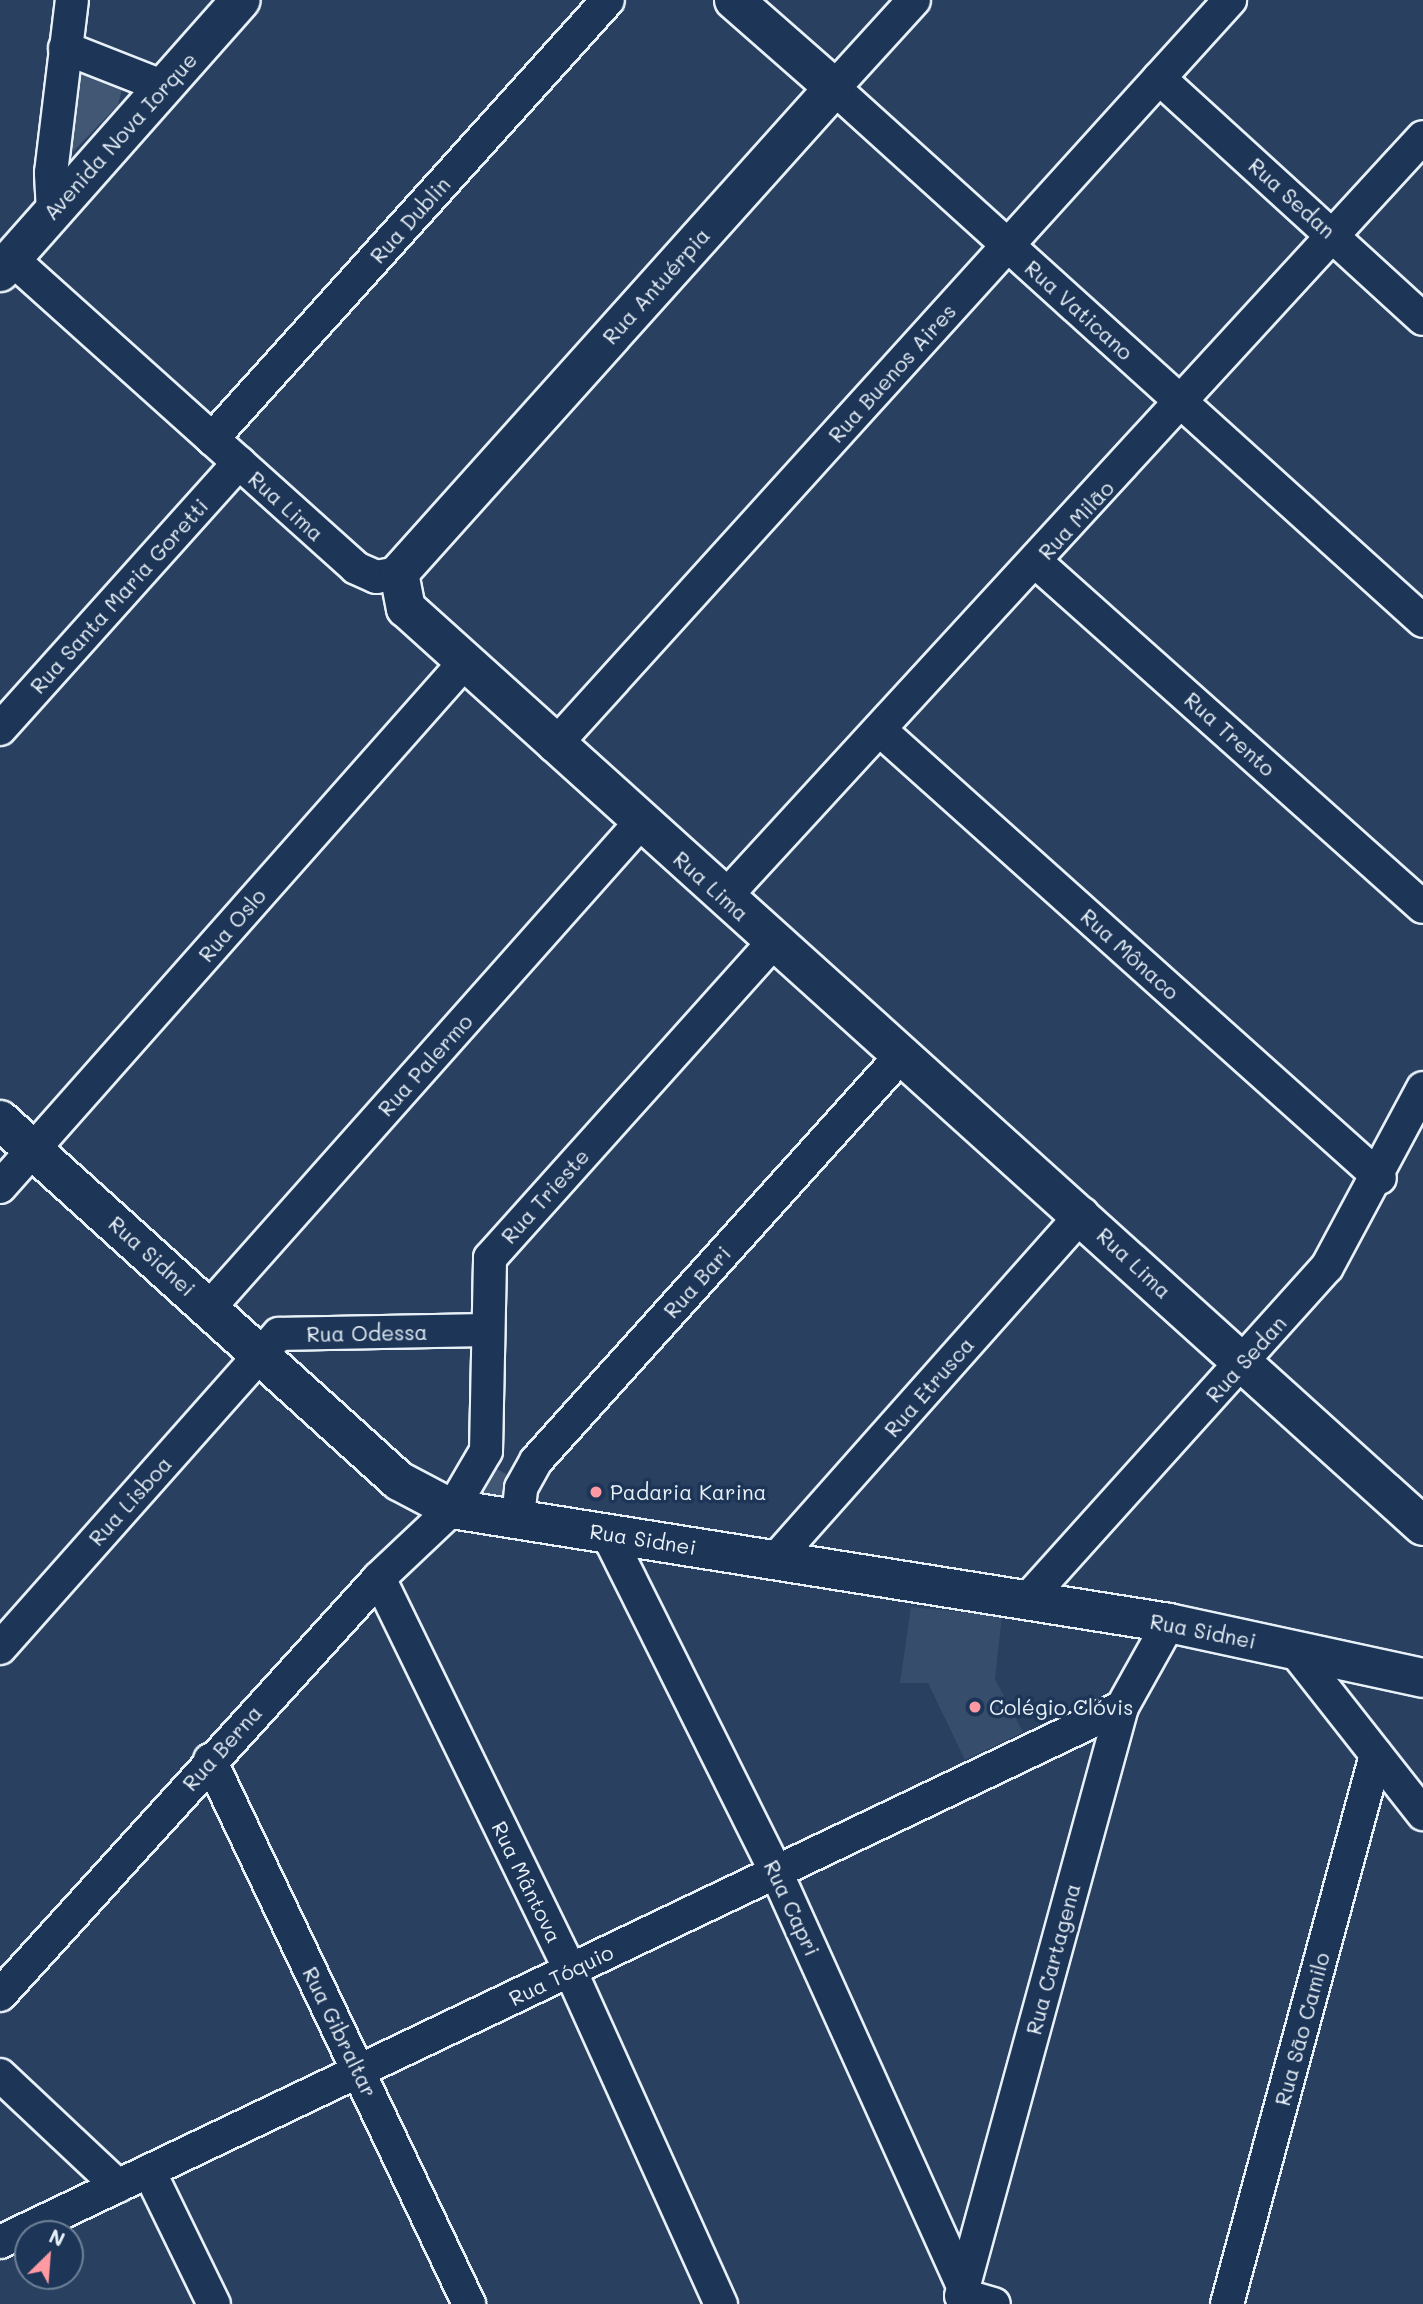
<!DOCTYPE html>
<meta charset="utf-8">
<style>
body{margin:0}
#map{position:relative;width:1423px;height:2304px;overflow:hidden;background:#294061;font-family:Mali,sans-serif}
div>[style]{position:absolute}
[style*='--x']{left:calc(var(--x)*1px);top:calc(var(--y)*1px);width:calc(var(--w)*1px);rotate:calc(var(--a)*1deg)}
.built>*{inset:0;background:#364d6b}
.green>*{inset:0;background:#415774}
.roads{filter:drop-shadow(2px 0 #e8f1f8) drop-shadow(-2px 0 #e8f1f8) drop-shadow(0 2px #e8f1f8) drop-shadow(0 -2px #e8f1f8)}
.minor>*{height:32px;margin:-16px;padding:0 16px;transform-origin:16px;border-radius:16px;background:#1d3557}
.major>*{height:38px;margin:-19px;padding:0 19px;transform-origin:19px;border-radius:19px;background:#1d3557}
.dots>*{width:19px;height:19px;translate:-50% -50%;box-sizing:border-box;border:4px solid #1d3557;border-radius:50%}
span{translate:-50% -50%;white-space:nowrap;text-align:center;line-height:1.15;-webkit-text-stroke:7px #1d3557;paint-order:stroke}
.street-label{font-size:21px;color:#e8f1f8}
.poi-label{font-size:21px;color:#e8f1f8}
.left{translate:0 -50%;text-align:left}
.north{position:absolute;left:14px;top:2220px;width:70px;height:70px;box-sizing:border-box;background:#1d3557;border:2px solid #6e8097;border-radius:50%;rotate:25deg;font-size:19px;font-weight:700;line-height:28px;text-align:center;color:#e8f1f8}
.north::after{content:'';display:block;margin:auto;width:24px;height:32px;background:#ff9aa2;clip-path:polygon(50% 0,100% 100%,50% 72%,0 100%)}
</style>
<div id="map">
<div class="built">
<i style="clip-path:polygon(911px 1607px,1002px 1616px,995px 1679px,1023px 1732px,965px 1760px,928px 1683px,900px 1683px)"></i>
</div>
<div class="green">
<i style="clip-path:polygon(76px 69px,123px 85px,118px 105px,69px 156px)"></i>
<i style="clip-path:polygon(491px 1466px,508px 1475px,503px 1500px,477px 1495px)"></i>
</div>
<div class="roads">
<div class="minor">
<i style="--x:914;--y:0;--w:119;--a:132.3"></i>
<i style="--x:834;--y:88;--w:794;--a:42.14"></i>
<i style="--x:65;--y:48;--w:106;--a:21.5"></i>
<i style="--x:1159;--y:78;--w:357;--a:42.4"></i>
<i style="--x:53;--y:212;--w:39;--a:-93"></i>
<i style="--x:51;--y:173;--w:174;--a:-83.1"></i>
<i style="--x:12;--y:259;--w:462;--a:41.9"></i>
<i style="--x:356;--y:568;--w:22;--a:24"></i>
<i style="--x:376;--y:577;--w:23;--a:-10"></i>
<i style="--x:212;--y:439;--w:591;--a:-47.95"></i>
<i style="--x:1036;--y:562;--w:518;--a:41.72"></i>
<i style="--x:0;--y:729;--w:358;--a:-48.1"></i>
<i style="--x:880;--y:730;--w:671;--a:41.86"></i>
<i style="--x:554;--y:746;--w:1007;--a:-47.82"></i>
<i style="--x:724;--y:898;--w:1033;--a:-47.43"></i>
<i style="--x:0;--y:1187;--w:698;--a:-48.48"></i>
<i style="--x:209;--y:1308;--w:649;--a:-48.37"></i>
<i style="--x:518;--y:1518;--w:30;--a:-84"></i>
<i style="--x:521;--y:1488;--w:31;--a:-61"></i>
<i style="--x:536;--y:1461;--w:544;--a:-47.98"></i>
<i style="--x:607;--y:1533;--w:379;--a:63.5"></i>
<i style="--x:776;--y:1872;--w:457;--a:65.7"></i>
<i style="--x:775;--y:1560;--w:463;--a:-48.4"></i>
<i style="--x:379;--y:1578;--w:436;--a:64"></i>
<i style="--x:570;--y:1970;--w:367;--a:65.7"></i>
<i style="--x:1027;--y:1600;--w:448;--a:-48"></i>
<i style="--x:1327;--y:1267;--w:203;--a:-61.8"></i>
<i style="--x:0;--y:1648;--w:420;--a:-48.4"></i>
<i style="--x:279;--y:1334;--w:205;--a:-1.1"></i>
<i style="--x:1294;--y:1650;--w:209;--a:51.8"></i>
<i style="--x:210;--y:1760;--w:603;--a:64.54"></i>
<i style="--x:0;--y:1995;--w:563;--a:-47.73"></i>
<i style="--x:379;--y:1578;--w:100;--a:-43.4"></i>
<i style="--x:452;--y:1509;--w:67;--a:-59.6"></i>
<i style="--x:486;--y:1451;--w:193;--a:-88.8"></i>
<i style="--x:490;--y:1258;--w:426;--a:-48.1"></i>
<i style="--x:0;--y:2075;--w:162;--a:43.2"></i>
<i style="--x:149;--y:2171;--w:148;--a:64"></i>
<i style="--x:0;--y:2242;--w:1243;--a:-25.49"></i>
<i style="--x:962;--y:2295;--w:33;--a:16"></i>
<i style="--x:961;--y:2296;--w:611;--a:-74.71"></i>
<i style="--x:1122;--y:1707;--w:96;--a:-60.8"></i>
<i style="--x:1227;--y:2304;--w:569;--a:-74.82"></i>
</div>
<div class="major">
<i style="--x:734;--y:0;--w:133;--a:41.3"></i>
<i style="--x:834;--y:88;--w:651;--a:131.89"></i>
<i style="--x:399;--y:573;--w:36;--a:79"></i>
<i style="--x:406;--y:608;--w:1370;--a:42.07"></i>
<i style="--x:0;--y:272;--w:363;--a:-48.5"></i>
<i style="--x:0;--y:1120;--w:538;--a:42.14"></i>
<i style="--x:399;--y:1481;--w:60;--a:27.8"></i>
<i style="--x:452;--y:1509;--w:726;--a:9.03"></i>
<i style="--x:1169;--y:1623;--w:260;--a:12.2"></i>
</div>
</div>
<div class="dots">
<i style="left:596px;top:1492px;background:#ff9aa2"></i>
<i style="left:975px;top:1707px;background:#ff9aa2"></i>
</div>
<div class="street-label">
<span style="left:120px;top:136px;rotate:-48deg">Avenida Nova Iorque</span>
<span style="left:1292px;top:198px;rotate:42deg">Rua Sedan</span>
<span style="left:410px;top:220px;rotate:-48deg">Rua Dublin</span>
<span style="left:656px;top:286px;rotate:-48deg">Rua Antuérpia</span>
<span style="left:1079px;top:310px;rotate:42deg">Rua Vaticano</span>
<span style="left:892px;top:373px;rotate:-48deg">Rua Buenos Aires</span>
<span style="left:286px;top:506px;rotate:42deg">Rua Lima</span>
<span style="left:1076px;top:520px;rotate:-47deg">Rua Milão</span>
<span style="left:119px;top:596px;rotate:-48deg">Rua Santa Maria Goretti</span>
<span style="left:1230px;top:734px;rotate:42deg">Rua Trento</span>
<span style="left:711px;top:886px;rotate:42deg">Rua Lima</span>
<span style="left:232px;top:925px;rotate:-49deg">Rua Oslo</span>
<span style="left:1130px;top:954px;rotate:42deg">Rua Mônaco</span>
<span style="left:425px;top:1065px;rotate:-48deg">Rua Palermo</span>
<span style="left:545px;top:1196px;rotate:-48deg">Rua Trieste</span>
<span style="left:152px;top:1256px;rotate:42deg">Rua Sidnei</span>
<span style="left:1134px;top:1263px;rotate:43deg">Rua Lima</span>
<span style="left:697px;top:1282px;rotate:-48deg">Rua Bari</span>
<span style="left:367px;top:1333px;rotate:-1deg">Rua Odessa</span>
<span style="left:1246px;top:1359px;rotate:-48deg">Rua Sedan</span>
<span style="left:929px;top:1387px;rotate:-49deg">Rua Etrusca</span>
<span style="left:130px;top:1501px;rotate:-48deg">Rua Lisboa</span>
<span style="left:643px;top:1539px;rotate:9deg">Rua Sidnei</span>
<span style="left:1203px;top:1631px;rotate:11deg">Rua Sidnei</span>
<span style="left:222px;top:1748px;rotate:-48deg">Rua Berna</span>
<span style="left:527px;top:1882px;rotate:64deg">Rua Mântova</span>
<span style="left:792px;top:1908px;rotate:65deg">Rua Capri</span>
<span style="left:1053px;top:1959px;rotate:-75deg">Rua Cartagena</span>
<span style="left:561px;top:1975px;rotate:-26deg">Rua Tóquio</span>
<span style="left:1302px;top:2029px;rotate:-75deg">Rua São Camilo</span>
<span style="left:340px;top:2032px;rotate:64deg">Rua Gibraltar</span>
</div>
<div class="poi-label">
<span class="left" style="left:610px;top:1492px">Padaria Karina</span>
<span class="left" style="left:989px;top:1707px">Colégio Clóvis</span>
</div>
<div class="north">N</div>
</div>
